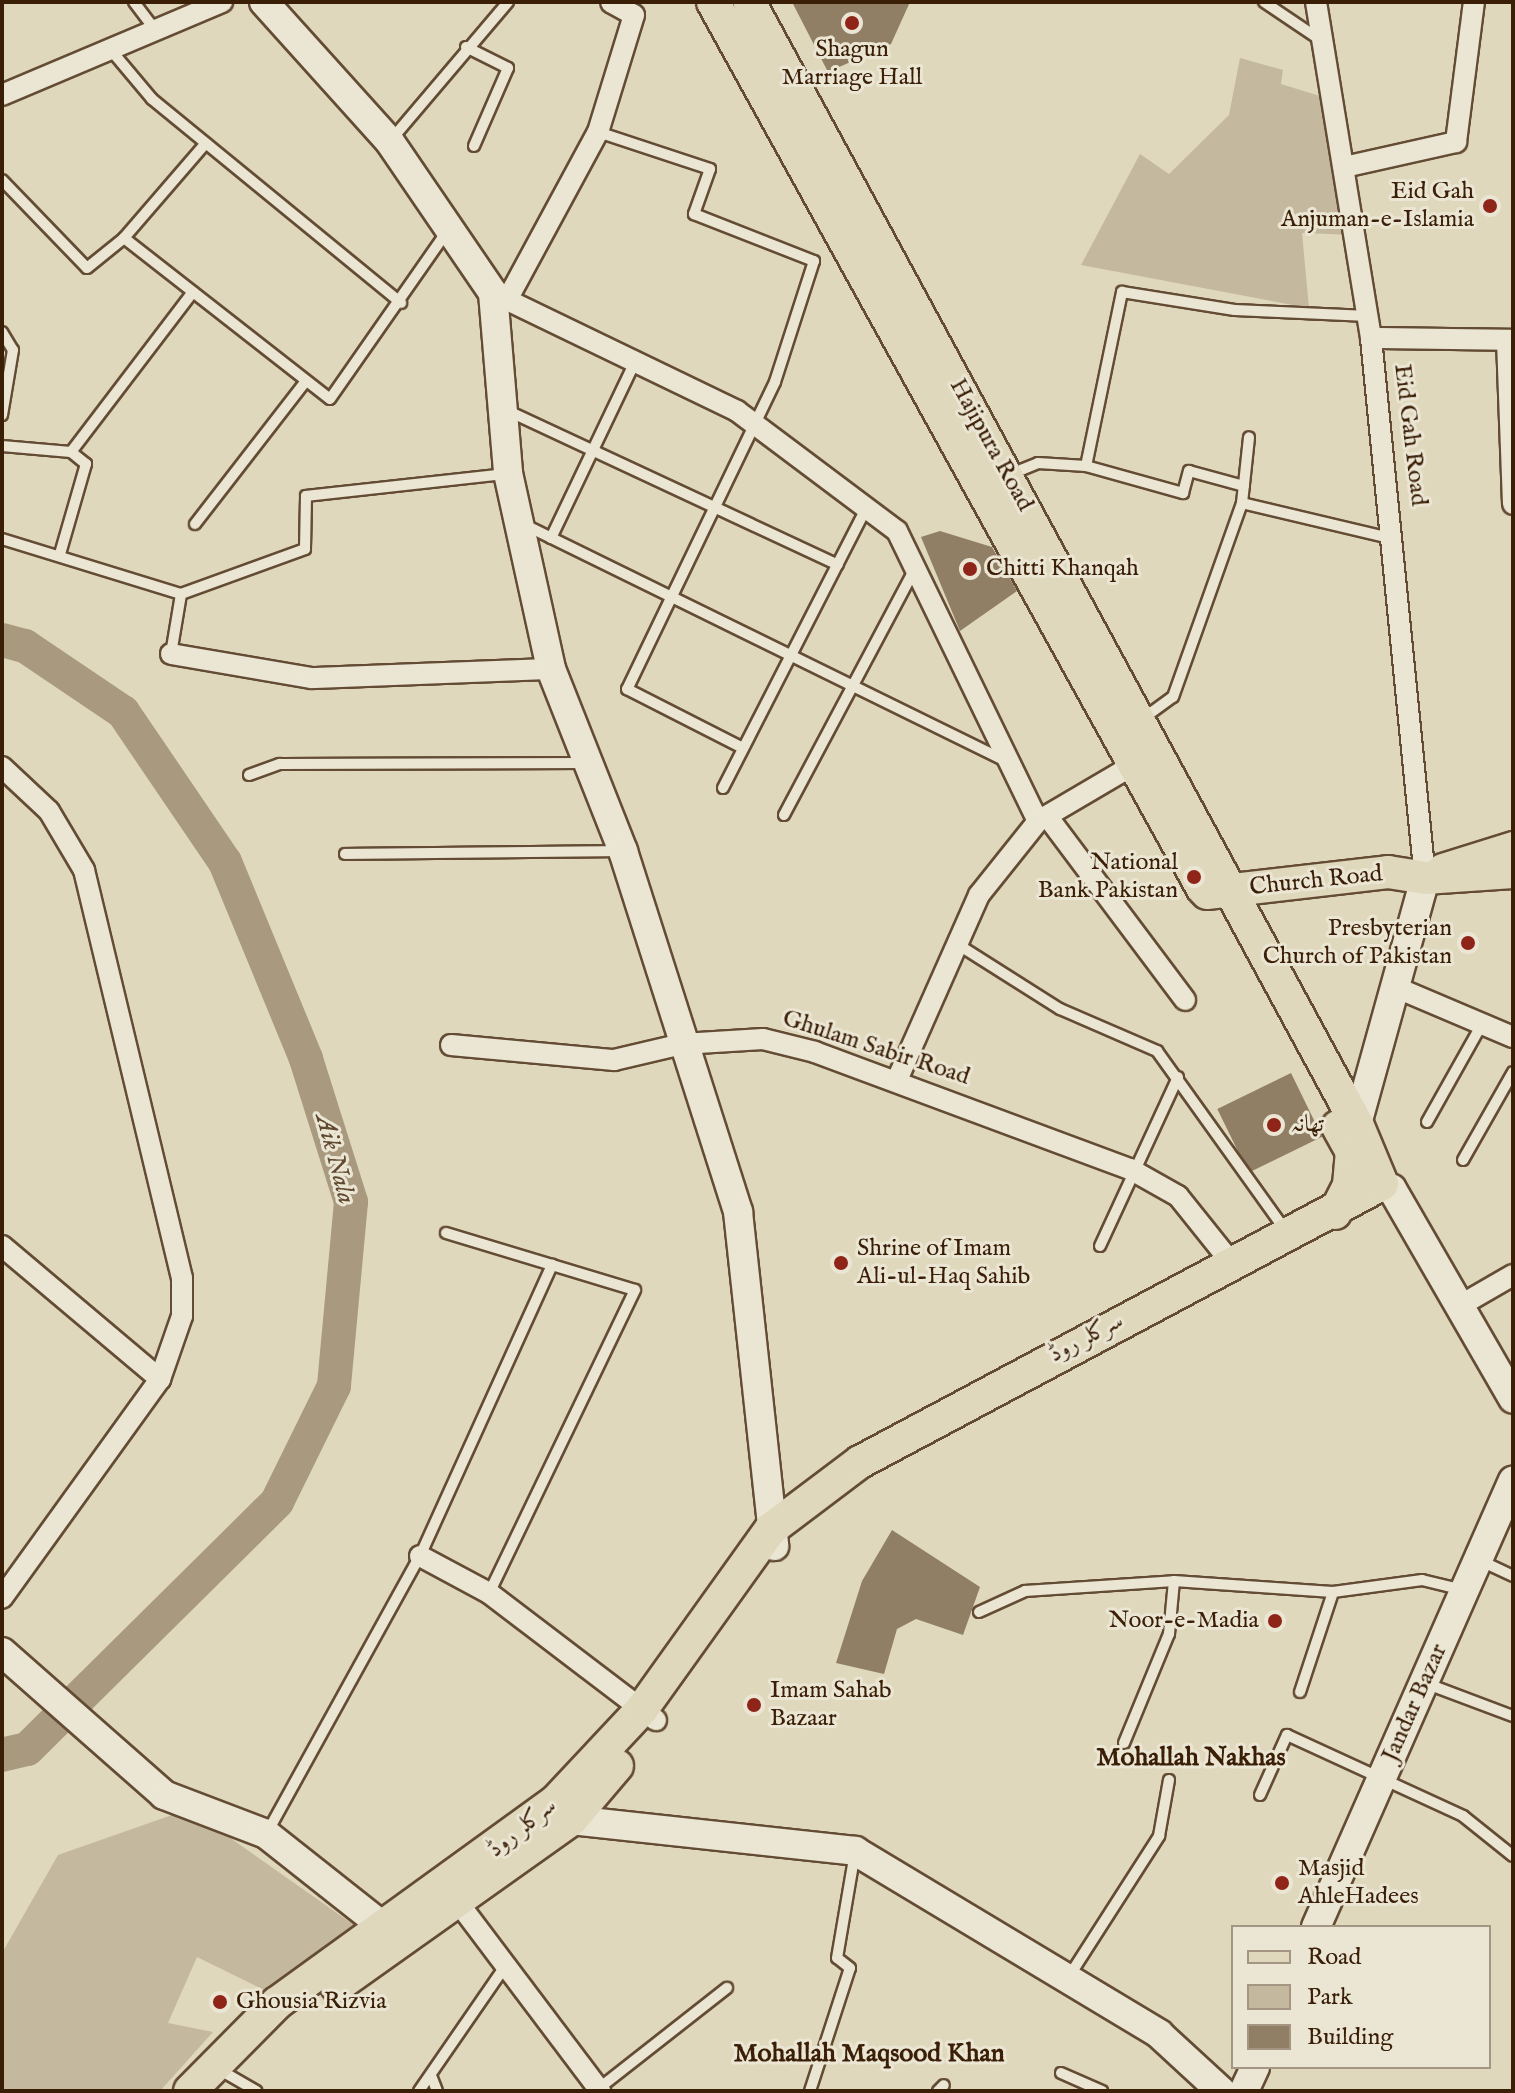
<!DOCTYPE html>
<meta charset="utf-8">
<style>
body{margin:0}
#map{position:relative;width:1515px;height:2093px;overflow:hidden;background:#e0d8bd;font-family:"IM FELL English",Amiri,serif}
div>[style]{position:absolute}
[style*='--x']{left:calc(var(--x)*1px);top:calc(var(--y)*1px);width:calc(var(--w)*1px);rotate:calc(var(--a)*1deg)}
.green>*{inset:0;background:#c4b89e}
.river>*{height:34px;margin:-17px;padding:0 17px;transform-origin:17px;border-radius:17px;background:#a8997f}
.building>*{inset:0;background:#907f65;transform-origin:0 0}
.roads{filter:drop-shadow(2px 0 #644c34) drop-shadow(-2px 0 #644c34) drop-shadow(0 2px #644c34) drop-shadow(0 -2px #644c34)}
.lane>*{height:10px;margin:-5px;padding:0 5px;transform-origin:5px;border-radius:5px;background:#ebe6d4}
.street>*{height:20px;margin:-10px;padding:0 10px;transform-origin:10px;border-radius:10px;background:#ebe6d4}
.secondary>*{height:28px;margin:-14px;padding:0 14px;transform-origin:14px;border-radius:14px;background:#ebe6d4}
.primary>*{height:32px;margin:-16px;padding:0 16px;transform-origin:16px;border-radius:16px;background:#e0d8bd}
.dots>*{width:22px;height:22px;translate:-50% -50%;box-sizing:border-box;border:4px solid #ebe6d4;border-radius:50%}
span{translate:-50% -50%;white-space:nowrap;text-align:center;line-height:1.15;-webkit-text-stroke:6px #ebe6d4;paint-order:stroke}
.poi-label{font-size:24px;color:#3a1e06}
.right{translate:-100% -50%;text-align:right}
.left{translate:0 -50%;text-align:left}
.street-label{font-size:24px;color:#3a1e06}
.water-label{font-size:26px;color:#604930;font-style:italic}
.neighbourhood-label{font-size:26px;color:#3a1e06;font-weight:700}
.frame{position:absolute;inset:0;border:4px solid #3a1e06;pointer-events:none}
.legend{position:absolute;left:1231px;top:1925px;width:260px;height:144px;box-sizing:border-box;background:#ebe6d4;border:2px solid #a49682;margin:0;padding:10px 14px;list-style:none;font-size:24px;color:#3a1e06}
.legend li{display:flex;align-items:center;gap:16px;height:40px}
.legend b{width:40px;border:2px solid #a49682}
</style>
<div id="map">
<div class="green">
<i style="clip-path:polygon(1240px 58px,1283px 70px,1281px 84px,1333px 100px,1355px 235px,1302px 233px,1309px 308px,1081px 265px,1140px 154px,1169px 174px,1229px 115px)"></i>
<i style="clip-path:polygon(189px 1809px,354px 1925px,268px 1992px,197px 1957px,168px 2023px,213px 2032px,160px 2091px,2px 2091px,2px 1953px,58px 1855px)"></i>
</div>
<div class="river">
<i style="--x:2;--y:640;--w:24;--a:15"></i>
<i style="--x:25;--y:646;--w:118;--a:34"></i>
<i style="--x:123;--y:712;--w:181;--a:55.8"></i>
<i style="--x:225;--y:862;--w:213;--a:67.6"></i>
<i style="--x:306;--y:1059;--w:150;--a:72.5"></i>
<i style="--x:351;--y:1202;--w:185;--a:95.3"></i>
<i style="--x:334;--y:1386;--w:129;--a:116.2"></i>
<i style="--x:277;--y:1502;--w:351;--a:135.3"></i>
<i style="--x:27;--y:1749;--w:26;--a:167"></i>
</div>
<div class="building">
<i style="clip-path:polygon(792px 2px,910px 2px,891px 44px,828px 72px)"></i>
<i style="clip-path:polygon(940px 531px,992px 547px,1017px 591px,960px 631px,921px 537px)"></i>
<i style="left:1291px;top:1073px;width:71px;height:82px;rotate:64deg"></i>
<i style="clip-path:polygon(892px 1530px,980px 1587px,963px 1635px,916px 1619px,897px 1629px,884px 1674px,836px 1663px,862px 1581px)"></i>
</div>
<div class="roads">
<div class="lane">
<i style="--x:134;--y:2;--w:38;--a:53"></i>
<i style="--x:1264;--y:2;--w:70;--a:33.9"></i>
<i style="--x:466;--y:47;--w:47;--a:26.6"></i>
<i style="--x:508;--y:68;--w:85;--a:113.6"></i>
<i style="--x:110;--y:49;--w:65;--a:50"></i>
<i style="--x:152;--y:99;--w:322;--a:39.3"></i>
<i style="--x:598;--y:132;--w:118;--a:18.3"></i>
<i style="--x:710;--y:169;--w:48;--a:109.6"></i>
<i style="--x:694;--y:214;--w:129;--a:21.4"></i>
<i style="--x:814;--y:261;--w:127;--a:107.9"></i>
<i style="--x:775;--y:382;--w:341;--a:115.7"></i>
<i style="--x:627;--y:689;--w:130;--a:27"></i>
<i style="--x:391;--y:140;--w:181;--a:-49.7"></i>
<i style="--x:2;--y:180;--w:122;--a:46"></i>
<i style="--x:87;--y:268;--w:48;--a:-39"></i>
<i style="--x:124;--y:238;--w:261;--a:38"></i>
<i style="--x:330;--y:399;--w:206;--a:-55.1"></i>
<i style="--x:124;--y:238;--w:125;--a:-49.2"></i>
<i style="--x:2;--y:332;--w:21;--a:59"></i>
<i style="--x:13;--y:350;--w:66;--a:99.6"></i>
<i style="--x:506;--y:410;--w:366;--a:25"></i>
<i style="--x:2;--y:446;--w:69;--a:5"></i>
<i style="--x:1086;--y:466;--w:178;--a:-78.3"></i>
<i style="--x:1122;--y:292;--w:114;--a:9.1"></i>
<i style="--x:1235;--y:310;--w:133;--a:2.6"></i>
<i style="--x:1011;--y:474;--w:29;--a:-22"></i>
<i style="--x:1038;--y:463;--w:48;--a:3.6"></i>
<i style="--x:1086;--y:466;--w:101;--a:15.6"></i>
<i style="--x:1183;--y:493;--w:23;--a:-75"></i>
<i style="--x:1189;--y:471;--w:57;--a:15.3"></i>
<i style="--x:1242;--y:503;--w:156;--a:13.3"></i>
<i style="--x:195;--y:524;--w:181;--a:-52.2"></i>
<i style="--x:523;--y:524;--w:540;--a:26.14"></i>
<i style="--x:551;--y:538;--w:195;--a:-64.5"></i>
<i style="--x:2;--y:539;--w:187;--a:17.1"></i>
<i style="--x:181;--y:594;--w:132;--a:-19.9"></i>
<i style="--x:305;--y:549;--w:53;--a:-88.9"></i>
<i style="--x:306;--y:496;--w:201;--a:-6.3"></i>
<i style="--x:60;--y:554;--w:94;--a:-73.9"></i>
<i style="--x:86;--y:464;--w:19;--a:-141"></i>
<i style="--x:71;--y:452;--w:201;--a:-52.7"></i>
<i style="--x:171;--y:654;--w:61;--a:-80.5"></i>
<i style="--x:1141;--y:720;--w:39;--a:-36"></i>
<i style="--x:1173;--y:697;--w:206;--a:-70.4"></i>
<i style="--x:1242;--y:503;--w:66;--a:-83.9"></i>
<i style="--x:249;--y:775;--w:33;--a:-20"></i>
<i style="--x:280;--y:764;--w:306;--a:-0.2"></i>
<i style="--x:723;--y:788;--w:314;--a:-62.9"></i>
<i style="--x:784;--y:815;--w:277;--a:-62"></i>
<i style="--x:345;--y:854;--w:276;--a:-0.6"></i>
<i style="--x:957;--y:944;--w:122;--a:32.3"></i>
<i style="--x:1060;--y:1009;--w:106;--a:23.4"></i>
<i style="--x:1157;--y:1051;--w:220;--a:54.4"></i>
<i style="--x:1427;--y:1122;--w:112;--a:-60.7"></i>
<i style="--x:1463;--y:1160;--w:101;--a:-60.4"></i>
<i style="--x:446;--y:1233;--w:197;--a:16.8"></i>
<i style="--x:635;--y:1290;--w:336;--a:115.7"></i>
<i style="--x:1100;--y:1246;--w:186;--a:-65.2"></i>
<i style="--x:1479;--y:1560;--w:38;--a:25"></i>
<i style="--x:979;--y:1612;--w:51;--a:-24.5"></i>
<i style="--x:1025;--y:1591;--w:149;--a:-3.8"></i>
<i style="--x:1174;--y:1581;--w:159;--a:4"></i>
<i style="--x:1333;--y:1592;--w:90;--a:-7.7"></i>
<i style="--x:1422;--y:1580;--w:42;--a:13.7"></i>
<i style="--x:1425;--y:1683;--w:94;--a:20.6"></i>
<i style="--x:1300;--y:1692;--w:105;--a:-71.7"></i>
<i style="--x:1124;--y:1743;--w:118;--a:-67.6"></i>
<i style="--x:1169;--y:1634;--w:53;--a:-84.6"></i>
<i style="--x:1260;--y:1795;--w:66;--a:-65.8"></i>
<i style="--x:1287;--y:1735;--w:194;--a:24.7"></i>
<i style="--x:1463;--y:1816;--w:64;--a:38.7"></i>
<i style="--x:268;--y:1831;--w:314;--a:-61.1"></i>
<i style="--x:420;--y:1556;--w:320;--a:-65.6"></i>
<i style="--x:1068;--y:1978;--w:169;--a:-57.3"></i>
<i style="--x:1159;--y:1836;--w:57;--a:-79.9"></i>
<i style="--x:1061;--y:2073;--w:45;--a:23.7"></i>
<i style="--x:227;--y:2074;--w:34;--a:30"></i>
<i style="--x:432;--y:2078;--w:14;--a:69"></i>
<i style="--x:598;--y:2089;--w:164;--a:-38.1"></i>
<i style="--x:419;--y:2091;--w:153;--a:-55.4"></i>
<i style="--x:810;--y:2091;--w:129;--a:-72"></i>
<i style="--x:850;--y:1968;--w:16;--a:-142"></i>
<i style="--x:837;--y:1958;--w:107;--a:-80.3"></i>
<i style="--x:938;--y:2091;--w:8;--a:-45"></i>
</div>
<div class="street">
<i style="--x:1316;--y:2;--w:340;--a:80.7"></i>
<i style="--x:1371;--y:338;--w:543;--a:84.29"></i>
<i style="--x:2;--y:95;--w:239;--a:-22.9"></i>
<i style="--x:1344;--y:167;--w:115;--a:-12.6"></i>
<i style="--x:1456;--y:142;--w:141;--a:-82.7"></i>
<i style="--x:493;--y:293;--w:271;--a:25.8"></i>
<i style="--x:737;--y:411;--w:200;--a:36.9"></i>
<i style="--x:897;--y:531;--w:322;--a:64.1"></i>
<i style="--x:507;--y:300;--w:191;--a:-61.6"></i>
<i style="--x:598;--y:132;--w:122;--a:-72.9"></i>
<i style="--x:634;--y:15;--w:26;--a:-151"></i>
<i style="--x:1371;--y:338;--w:142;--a:0.8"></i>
<i style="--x:1507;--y:340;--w:164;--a:87.9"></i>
<i style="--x:171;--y:654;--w:143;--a:9.7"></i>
<i style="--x:312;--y:678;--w:239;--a:-2.2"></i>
<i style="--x:2;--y:767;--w:64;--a:43.1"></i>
<i style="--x:49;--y:811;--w:69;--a:59.3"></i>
<i style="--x:84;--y:870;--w:420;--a:76.5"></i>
<i style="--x:182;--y:1278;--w:38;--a:90"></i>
<i style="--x:182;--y:1316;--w:67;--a:109.2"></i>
<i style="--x:160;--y:1379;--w:270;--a:125.8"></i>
<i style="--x:1047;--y:816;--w:230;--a:53.1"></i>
<i style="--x:1395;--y:987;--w:128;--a:23"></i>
<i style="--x:451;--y:1045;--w:164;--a:5.3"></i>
<i style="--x:614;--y:1060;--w:70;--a:-13.2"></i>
<i style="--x:682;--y:1044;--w:81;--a:-3.5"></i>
<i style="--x:763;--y:1039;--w:54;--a:14"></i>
<i style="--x:815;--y:1052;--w:336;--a:20.4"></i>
<i style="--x:1130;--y:1169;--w:55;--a:29.4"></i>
<i style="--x:1178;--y:1196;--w:90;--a:51.3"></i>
<i style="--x:897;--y:1080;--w:202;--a:-66.1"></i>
<i style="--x:979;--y:895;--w:95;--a:-51.4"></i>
<i style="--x:1038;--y:821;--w:121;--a:-30.4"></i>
<i style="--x:2;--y:1246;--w:207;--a:40.1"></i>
<i style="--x:1461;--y:1305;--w:60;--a:-30"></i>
<i style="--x:420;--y:1556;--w:78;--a:28.2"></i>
<i style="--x:489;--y:1593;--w:210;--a:37.3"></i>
<i style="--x:460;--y:1905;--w:233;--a:53"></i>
</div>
<div class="secondary">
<i style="--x:264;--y:2;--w:188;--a:48"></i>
<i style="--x:390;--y:142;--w:183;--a:55.7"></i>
<i style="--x:493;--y:293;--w:181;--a:85.2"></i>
<i style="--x:508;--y:473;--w:201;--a:77.6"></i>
<i style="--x:551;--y:669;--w:196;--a:68.4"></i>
<i style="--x:623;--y:851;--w:379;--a:72.3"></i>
<i style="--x:738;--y:1212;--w:336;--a:83.8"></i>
<i style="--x:1357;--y:1124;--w:255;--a:-74.5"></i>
<i style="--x:1382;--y:1184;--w:11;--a:27"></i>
<i style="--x:1392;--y:1189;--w:242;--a:60"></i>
<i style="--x:2;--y:1652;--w:216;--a:41.4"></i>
<i style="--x:164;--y:1795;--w:109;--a:20.9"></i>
<i style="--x:266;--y:1834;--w:169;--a:38.3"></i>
<i style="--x:571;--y:1820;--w:286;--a:6.2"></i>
<i style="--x:855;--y:1851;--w:355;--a:31"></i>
<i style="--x:1159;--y:2034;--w:84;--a:42.6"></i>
<i style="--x:1316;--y:1927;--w:488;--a:-66.2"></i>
<i style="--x:1244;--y:2091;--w:26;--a:-65"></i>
</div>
<div class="primary">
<i style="--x:713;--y:2;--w:1013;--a:61.08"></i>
<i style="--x:1443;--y:870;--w:73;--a:-17.4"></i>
<i style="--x:1207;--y:893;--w:182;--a:-6.6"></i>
<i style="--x:1388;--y:872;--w:37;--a:9"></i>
<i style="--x:1425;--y:878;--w:88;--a:-3.9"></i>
<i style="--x:1335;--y:1213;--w:31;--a:-63"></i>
<i style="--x:1349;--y:1185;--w:33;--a:-85"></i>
<i style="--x:1352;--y:1152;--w:29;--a:-119"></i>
<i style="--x:337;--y:1986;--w:287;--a:-35.4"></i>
<i style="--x:571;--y:1820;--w:71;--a:-49.6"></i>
<i style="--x:190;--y:2091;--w:124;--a:-45.3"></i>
<i style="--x:277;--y:2003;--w:343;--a:-35.9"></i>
<i style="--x:555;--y:1802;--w:127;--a:-46.9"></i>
<i style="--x:642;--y:1709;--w:221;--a:-54.4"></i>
<i style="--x:771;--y:1529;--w:111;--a:-37"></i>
<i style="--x:860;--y:1462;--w:591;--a:-28.04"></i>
<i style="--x:1382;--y:1184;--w:65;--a:-112.6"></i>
<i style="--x:1357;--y:1124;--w:1276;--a:-118.45"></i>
</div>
</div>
<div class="dots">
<i style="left:852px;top:23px;background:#8f2418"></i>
<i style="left:1490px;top:206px;background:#8f2418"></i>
<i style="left:970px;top:569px;background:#8f2418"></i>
<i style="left:1194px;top:877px;background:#8f2418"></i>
<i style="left:1468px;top:943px;background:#8f2418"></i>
<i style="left:1274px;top:1125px;background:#8f2418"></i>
<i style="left:841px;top:1263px;background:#8f2418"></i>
<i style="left:1275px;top:1621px;background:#8f2418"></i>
<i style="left:754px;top:1705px;background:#8f2418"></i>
<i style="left:1282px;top:1883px;background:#8f2418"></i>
<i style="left:220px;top:2002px;background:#8f2418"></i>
</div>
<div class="poi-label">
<span style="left:852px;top:64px">Shagun<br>Marriage Hall</span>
<span class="right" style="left:1474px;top:206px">Eid Gah<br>Anjuman-e-Islamia</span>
<span class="left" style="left:986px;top:569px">Chitti Khanqah</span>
<span class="right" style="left:1178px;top:877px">National<br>Bank Pakistan</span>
<span class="right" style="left:1452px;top:943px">Presbyterian<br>Church of Pakistan</span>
<span class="left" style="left:1290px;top:1125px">تھانہ</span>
<span class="left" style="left:857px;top:1263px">Shrine of Imam<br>Ali-ul-Haq Sahib</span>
<span class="right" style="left:1259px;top:1621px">Noor-e-Madia</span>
<span class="left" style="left:770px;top:1705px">Imam Sahab<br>Bazaar</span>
<span class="left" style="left:1298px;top:1883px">Masjid<br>AhleHadees</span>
<span class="left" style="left:236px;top:2002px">Ghousia Rizvia</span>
</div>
<div class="street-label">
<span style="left:1410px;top:435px;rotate:83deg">Eid Gah Road</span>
<span style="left:991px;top:445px;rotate:61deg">Hajipura Road</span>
<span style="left:1316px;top:881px;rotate:-6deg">Church Road</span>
<span style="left:876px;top:1048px;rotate:18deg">Ghulam Sabir Road</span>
<span style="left:1086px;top:1338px;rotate:-28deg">سرکلر روڈ</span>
<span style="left:1415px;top:1703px;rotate:-66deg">Jandar Bazar</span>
<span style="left:522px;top:1828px;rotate:-39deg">سرکلر روڈ</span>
</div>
<div class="water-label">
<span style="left:335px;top:1159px;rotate:75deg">Aik Nala</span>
</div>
<div class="neighbourhood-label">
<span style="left:1191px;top:1758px">Mohallah Nakhas</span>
<span style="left:869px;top:2054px">Mohallah Maqsood Khan</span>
</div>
<div class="frame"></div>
<ul class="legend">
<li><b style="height:10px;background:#e0d8bd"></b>Road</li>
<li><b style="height:22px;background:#c4b89e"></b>Park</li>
<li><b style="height:22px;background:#907f65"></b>Building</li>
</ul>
</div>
